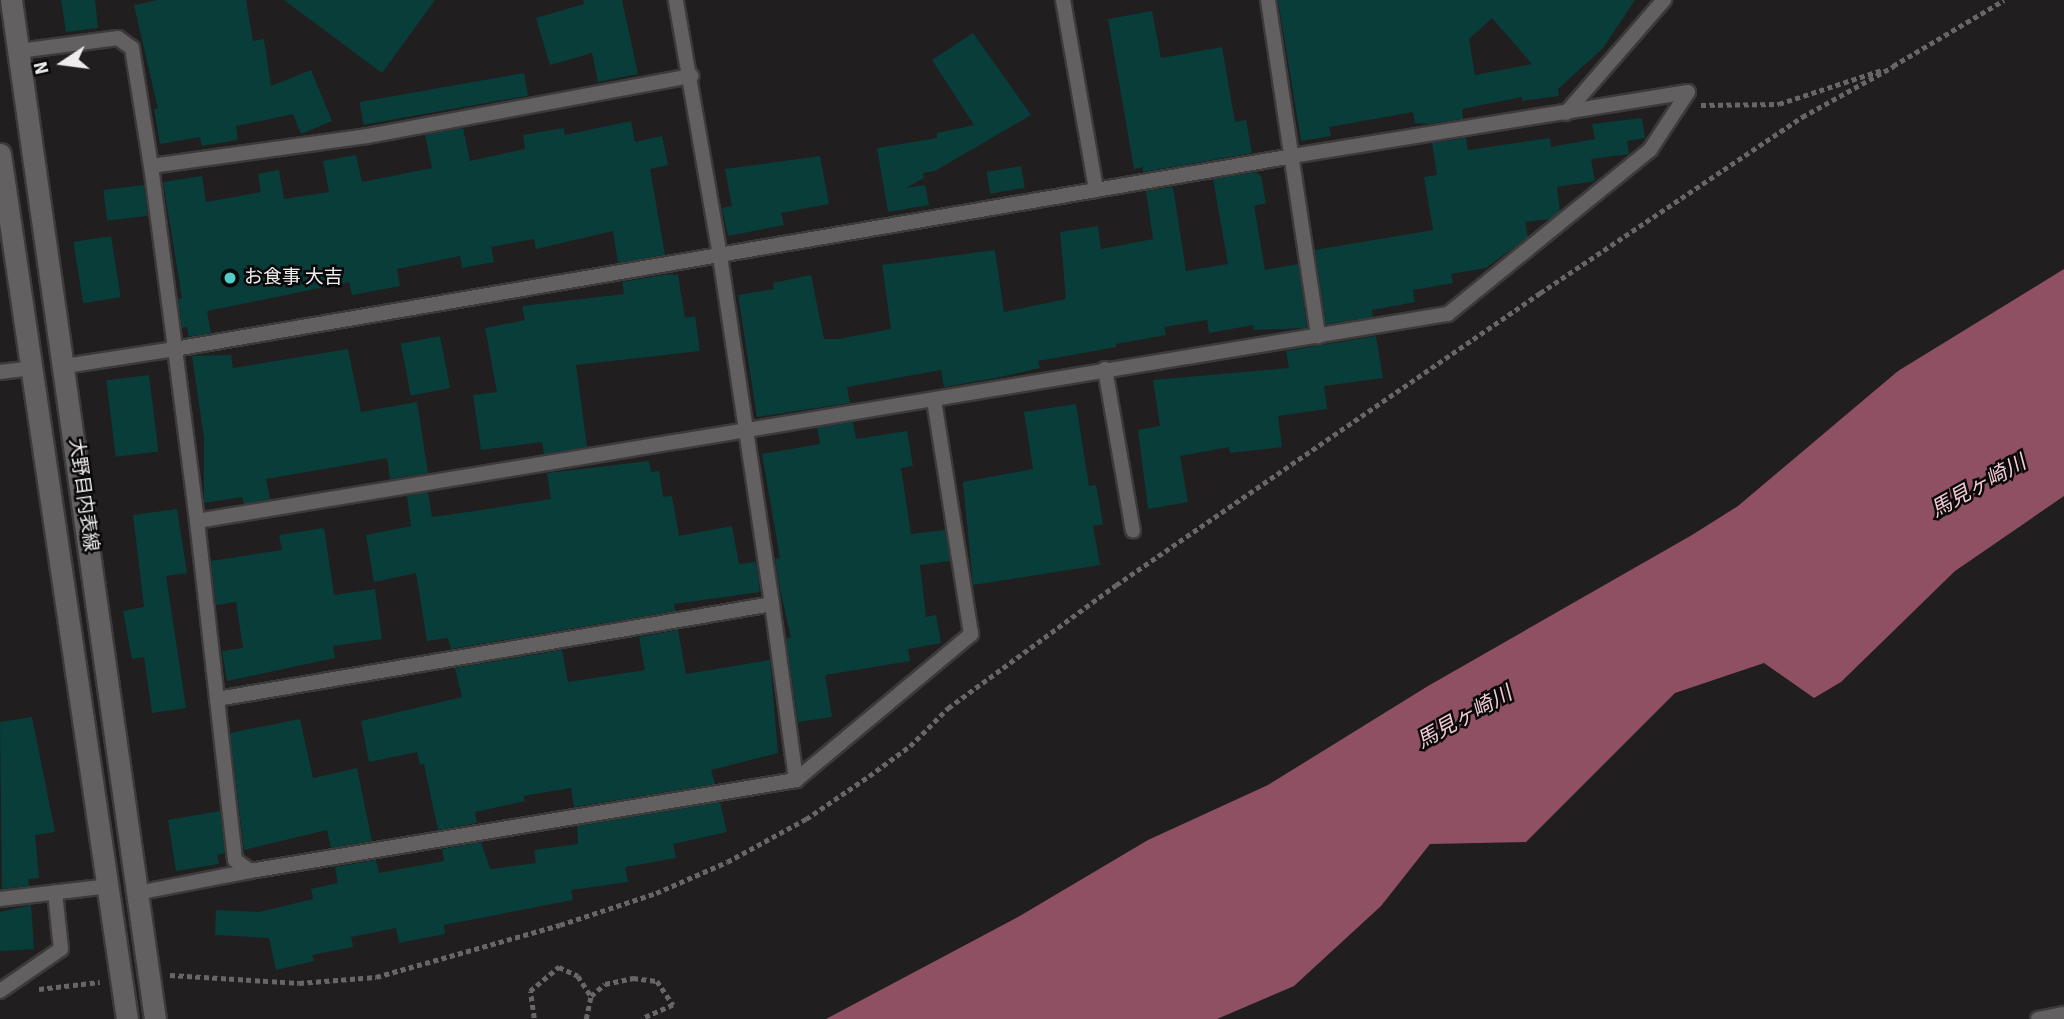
<!DOCTYPE html>
<meta charset="utf-8">
<style>
body{margin:0}
#map{position:relative;width:2064px;height:1019px;overflow:hidden;background:#211e1f;font-family:"Source Sans 3","Noto Sans JP",sans-serif}
div>[style]{position:absolute}
[style*='--x']{left:calc(var(--x)*1px);top:calc(var(--y)*1px);width:calc(var(--w)*1px);rotate:calc(var(--a)*1deg)}
.water>*{inset:0;background:#8f5064}
.building>*{inset:0;background:#083d3a;transform-origin:0 0}
.path>*{height:4.5px;margin-top:-2.25px;transform-origin:0;background:repeating-linear-gradient(90deg,#696667 0 5px,transparent 0 8.5px)}
.roads{filter:drop-shadow(2px 0 #3c3a3b) drop-shadow(-2px 0 #3c3a3b) drop-shadow(0 2px #3c3a3b) drop-shadow(0 -2px #3c3a3b)}
.service>*{height:14px;margin:-7px;padding:0 7px;transform-origin:7px;border-radius:7px;background:#636061}
.secondary>*{height:21px;margin:-10.5px;padding:0 10.5px;transform-origin:10.5px;border-radius:10.5px;background:#636061}
.dots>*{width:19px;height:19px;translate:-50% -50%;box-sizing:border-box;border:4px solid #0a0909;border-radius:50%}
span{translate:-50% -50%;white-space:nowrap;text-align:center;line-height:1.15;-webkit-text-stroke:5px #0a0909;paint-order:stroke}
.poi-label{font-size:19px;color:#eeecec}
.left{translate:0 -50%;text-align:left}
.street-label{font-size:19px;color:#eeecec}
.water-label{font-size:21px;color:#f4ccd7;font-style:italic}
.north{position:absolute;left:28px;top:28px;width:70px;height:70px;-webkit-text-stroke:5px #0a0909;paint-order:stroke;rotate:257deg;font-size:19px;font-weight:700;line-height:28px;text-align:center;color:#eeecec}
.north::after{content:'';display:block;margin:auto;width:24px;height:32px;background:#eeecec;clip-path:polygon(50% 0,100% 100%,50% 72%,0 100%)}
</style>
<div id="map">
<div class="water">
<i style="clip-path:polygon(2064px 269px,2064px 496px,1955px 571px,1841px 682px,1814px 698px,1764px 663px,1675px 693px,1526px 842px,1430px 844px,1381px 906px,1294px 986px,1217px 1019px,826px 1019px,1018px 917px,1148px 840px,1268px 785px,1428px 686px,1692px 535px,1738px 506px,1898px 371px)"></i>
</div>
<div class="building">
<i style="clip-path:polygon(61px 0,95px 0,98px 28px,66px 32px)"></i>
<i style="clip-path:polygon(158px 0,246px 0,253px 41px,264px 39px,271px 86px,311px 70px,332px 121px,301px 134px,293px 114px,236px 126px,238px 140px,202px 146px,200px 137px,160px 144px,154px 109px,158px 109px,134px 5px)"></i>
<i style="clip-path:polygon(284px 0,435px 0,382px 73px)"></i>
<i style="clip-path:polygon(583px 0,622px 0,638px 74px,598px 82px,592px 53px,550px 65px,536px 18px,584px 4px)"></i>
<i style="clip-path:polygon(evenodd,1278px 0,1635px 0,1603px 48px,1558px 89px,1559px 96px,1522px 101px,1522px 97px,1462px 109px,1463px 119px,1429px 124px,1415px 123px,1413px 112px,1329px 127px,1331px 136px,1301px 141px,1278px 0,1492px 18px,1532px 64px,1475px 75px,1469px 39px,1492px 18px)"></i>
<i style="clip-path:polygon(1152px 11px,1161px 58px,1222px 47px,1235px 122px,1246px 120px,1252px 153px,1143px 172px,1143px 167px,1134px 169px,1108px 19px)"></i>
<i style="clip-path:polygon(973px 33px,1031px 115px,935px 171px,923px 173px,924px 178px,906px 188px,925px 185px,929px 205px,888px 212px,877px 148px,937px 138px,937px 133px,974px 125px,932px 60px)"></i>
<i style="left:524px;top:73px;width:23px;height:167px;rotate:80deg"></i>
<i style="clip-path:polygon(1642px 118px,1645px 138px,1627px 141px,1629px 154px,1591px 159px,1595px 181px,1557px 187px,1560px 211px,1550px 219px,1525px 222px,1528px 237px,1486px 268px,1451px 274px,1453px 283px,1413px 290px,1415px 302px,1372px 310px,1373px 317px,1326px 324px,1315px 250px,1433px 230px,1424px 177px,1437px 175px,1432px 143px,1466px 138px,1468px 150px,1550px 138px,1551px 147px,1595px 139px,1592px 124px)"></i>
<i style="clip-path:polygon(631px 121px,635px 142px,662px 136px,668px 165px,650px 169px,665px 255px,618px 263px,613px 231px,536px 249px,534px 239px,491px 247px,494px 262px,462px 268px,460px 256px,397px 269px,400px 286px,352px 295px,349px 282px,207px 311px,211px 333px,189px 337px,187px 327px,182px 328px,178px 299px,182px 298px,163px 182px,202px 176px,206px 202px,261px 192px,258px 174px,279px 170px,284px 199px,329px 192px,323px 161px,356px 155px,362px 182px,432px 168px,425px 135px,463px 128px,470px 161px,525px 149px,523px 135px,564px 128px,565px 135px)"></i>
<i style="clip-path:polygon(820px 156px,829px 204px,781px 213px,784px 225px,728px 236px,722px 208px,732px 206px,725px 169px)"></i>
<i style="left:1021px;top:166px;width:22px;height:35px;rotate:80deg"></i>
<i style="clip-path:polygon(1255px 172px,1261px 176px,1266px 203px,1254px 206px,1265px 270px,1298px 264px,1307px 328px,1254px 330px,1253px 325px,1209px 333px,1207px 320px,1164px 327px,1166px 335px,1116px 344px,1116px 347px,1038px 361px,1040px 368px,1000px 377px,944px 387px,941px 370px,847px 387px,850px 403px,757px 417px,738px 295px,774px 289px,773px 283px,811px 275px,824px 339px,839px 339px,891px 329px,882px 265px,995px 250px,1004px 312px,1066px 299px,1060px 232px,1098px 226px,1101px 249px,1153px 239px,1146px 191px,1173px 187px,1186px 271px,1228px 264px,1213px 179px)"></i>
<i style="left:144px;top:185px;width:31px;height:41px;rotate:83deg"></i>
<i style="left:111px;top:236px;width:62px;height:38px;rotate:81deg"></i>
<i style="clip-path:polygon(669px 274px,678px 275px,685px 318px,695px 316px,700px 351px,576px 365px,587px 447px,544px 454px,542px 442px,481px 450px,473px 395px,497px 392px,485px 328px,525px 320px,522px 306px,624px 294px,622px 282px)"></i>
<i style="left:440px;top:336px;width:53px;height:40px;rotate:79deg"></i>
<i style="clip-path:polygon(1376px 336px,1383px 378px,1324px 386px,1327px 409px,1278px 416px,1282px 447px,1230px 453px,1229px 447px,1180px 456px,1188px 502px,1148px 509px,1138px 430px,1160px 426px,1153px 380px,1289px 368px,1286px 351px)"></i>
<i style="clip-path:polygon(348px 349px,361px 412px,417px 402px,428px 473px,390px 479px,387px 458px,266px 479px,270px 499px,244px 504px,242px 497px,204px 503px,204px 438px,192px 356px,231px 355px,233px 368px)"></i>
<i style="left:149px;top:375px;width:77px;height:43px;rotate:83deg"></i>
<i style="clip-path:polygon(1076px 404px,1089px 486px,1096px 485px,1103px 524px,1093px 526px,1100px 565px,973px 585px,963px 482px,1033px 469px,1024px 412px)"></i>
<i style="clip-path:polygon(853px 422px,856px 439px,907px 431px,913px 466px,901px 468px,911px 534px,945px 530px,950px 561px,920px 565px,926px 617px,936px 615px,941px 643px,908px 649px,910px 661px,825px 675px,832px 717px,798px 722px,786px 638px,791px 638px,780px 589px,775px 559px,780px 558px,762px 454px,820px 444px,817px 428px)"></i>
<i style="clip-path:polygon(649px 461px,651px 472px,659px 471px,663px 497px,672px 496px,679px 536px,732px 526px,739px 564px,756px 562px,760px 592px,674px 604px,675px 611px,451px 649px,448px 638px,427px 641px,416px 573px,374px 582px,366px 535px,411px 526px,407px 496px,428px 492px,432px 517px,475px 511px,551px 499px,547px 473px)"></i>
<i style="clip-path:polygon(177px 509px,187px 573px,166px 576px,186px 708px,152px 713px,144px 657px,132px 659px,123px 611px,144px 607px,133px 515px)"></i>
<i style="clip-path:polygon(324px 528px,334px 595px,375px 589px,382px 639px,333px 646px,335px 658px,227px 681px,222px 651px,243px 648px,236px 602px,216px 605px,211px 561px,282px 550px,279px 535px)"></i>
<i style="clip-path:polygon(678px 630px,686px 674px,770px 660px,778px 753px,711px 770px,715px 784px,574px 807px,571px 788px,523px 796px,525px 801px,475px 812px,477px 823px,438px 830px,424px 764px,420px 765px,417px 752px,369px 762px,361px 721px,462px 697px,455px 668px,562px 650px,568px 682px,645px 670px,639px 637px)"></i>
<i style="clip-path:polygon(32px 717px,55px 832px,35px 835px,39px 878px,28px 879px,29px 886px,2px 889px,0 722px)"></i>
<i style="clip-path:polygon(300px 719px,313px 778px,357px 768px,372px 841px,331px 848px,327px 830px,244px 850px,230px 733px)"></i>
<i style="clip-path:polygon(720px 802px,727px 832px,673px 844px,676px 858px,625px 867px,628px 882px,571px 890px,573px 900px,444px 925px,445px 934px,399px 943px,396px 928px,351px 937px,353px 947px,312px 955px,314px 961px,276px 970px,269px 938px,215px 935px,216px 910px,259px 912px,313px 899px,311px 889px,338px 883px,335px 867px,376px 860px,379px 873px,444px 861px,442px 849px,481px 842px,490px 869px,536px 863px,534px 850px,578px 844px,577px 826px)"></i>
<i style="clip-path:polygon(220px 811px,225px 853px,217px 855px,219px 864px,176px 871px,168px 820px)"></i>
<i style="clip-path:polygon(31px 905px,34px 949px,0 951px,0 912px)"></i>
</div>
<div class="path">
<i style="--x:1893;--y:66;--w:129;--a:-30.7"></i>
<i style="--x:1701;--y:105;--w:78;--a:-0.7"></i>
<i style="--x:1779;--y:104;--w:108;--a:-18.3"></i>
<i style="--x:170;--y:975;--w:129;--a:3.5"></i>
<i style="--x:299;--y:983;--w:77;--a:-4.5"></i>
<i style="--x:376;--y:977;--w:191;--a:-15.8"></i>
<i style="--x:560;--y:925;--w:101;--a:-18.4"></i>
<i style="--x:656;--y:893;--w:77;--a:-23.6"></i>
<i style="--x:727;--y:862;--w:90;--a:-28.6"></i>
<i style="--x:806;--y:819;--w:76;--a:-34.3"></i>
<i style="--x:869;--y:776;--w:51;--a:-36.2"></i>
<i style="--x:910;--y:746;--w:54;--a:-45"></i>
<i style="--x:948;--y:708;--w:208;--a:-36.2"></i>
<i style="--x:1116;--y:585;--w:515;--a:-34.55"></i>
<i style="--x:1540;--y:293;--w:316;--a:-33.9"></i>
<i style="--x:1802;--y:117;--w:105;--a:-29"></i>
<i style="--x:39;--y:989;--w:61;--a:-6.5"></i>
<i style="--x:534;--y:1018;--w:27;--a:-98"></i>
<i style="--x:530;--y:991;--w:38;--a:-40"></i>
<i style="--x:559;--y:967;--w:21;--a:25"></i>
<i style="--x:578;--y:976;--w:24;--a:57"></i>
<i style="--x:586;--y:1019;--w:24;--a:-78"></i>
<i style="--x:591;--y:996;--w:18;--a:-41"></i>
<i style="--x:605;--y:984;--w:29;--a:-12"></i>
<i style="--x:633;--y:978;--w:24;--a:7"></i>
<i style="--x:657;--y:981;--w:29;--a:56"></i>
<i style="--x:673;--y:1005;--w:34;--a:156"></i>
</div>
<div class="roads">
<div class="service">
<i style="--x:1063;--y:0;--w:193;--a:80.1"></i>
<i style="--x:1268;--y:0;--w:340;--a:81.5"></i>
<i style="--x:19;--y:51;--w:100;--a:-7.5"></i>
<i style="--x:118;--y:38;--w:17;--a:36"></i>
<i style="--x:132;--y:48;--w:120;--a:80.9"></i>
<i style="--x:151;--y:166;--w:185;--a:82.5"></i>
<i style="--x:175;--y:349;--w:173;--a:82.7"></i>
<i style="--x:197;--y:521;--w:1268;--a:-9.4"></i>
<i style="--x:1448;--y:314;--w:260;--a:-39.1"></i>
<i style="--x:1650;--y:150;--w:69;--a:-56.8"></i>
<i style="--x:1688;--y:92;--w:400;--a:170.8"></i>
<i style="--x:1293;--y:156;--w:1135;--a:170.21"></i>
<i style="--x:175;--y:349;--w:111;--a:171.2"></i>
<i style="--x:1566;--y:113;--w:150;--a:-49.1"></i>
<i style="--x:151;--y:166;--w:218;--a:-7.9"></i>
<i style="--x:367;--y:136;--w:330;--a:-10.5"></i>
<i style="--x:1105;--y:369;--w:164;--a:80.2"></i>
<i style="--x:0;--y:372;--w:32;--a:-7"></i>
<i style="--x:197;--y:521;--w:179;--a:83.6"></i>
<i style="--x:217;--y:699;--w:563;--a:-9.71"></i>
<i style="--x:772;--y:604;--w:352;--a:-98.5"></i>
<i style="--x:720;--y:256;--w:260;--a:-99.8"></i>
<i style="--x:772;--y:604;--w:178;--a:82.2"></i>
<i style="--x:796;--y:780;--w:228;--a:-39.8"></i>
<i style="--x:971;--y:634;--w:237;--a:-99"></i>
<i style="--x:217;--y:699;--w:162;--a:83.6"></i>
<i style="--x:235;--y:860;--w:19;--a:36"></i>
<i style="--x:250;--y:871;--w:554;--a:-9.46"></i>
<i style="--x:137;--y:893;--w:115;--a:-11"></i>
<i style="--x:0;--y:899;--w:110;--a:-6.8"></i>
<i style="--x:0;--y:991;--w:74;--a:-34.5"></i>
<i style="--x:61;--y:949;--w:57;--a:-96"></i>
<i style="--x:2038;--y:1019;--w:26;--a:-11"></i>
</div>
<div class="secondary">
<i style="--x:11;--y:0;--w:1029;--a:81.96"></i>
<i style="--x:0;--y:154;--w:874;--a:81.65"></i>
</div>
</div>
<div class="dots">
<i style="left:230px;top:278px;background:#54cdc7"></i>
</div>
<div class="poi-label">
<span class="left" style="left:244px;top:278px">お食事 大吉</span>
</div>
<div class="street-label">
<span style="left:83px;top:495px;rotate:82deg">大野目内表線</span>
</div>
<div class="water-label">
<span style="left:1978px;top:486px;rotate:-29deg">馬見ヶ崎川</span>
<span style="left:1464px;top:717px;rotate:-29deg">馬見ヶ崎川</span>
</div>
<div class="north">N</div>
</div>
